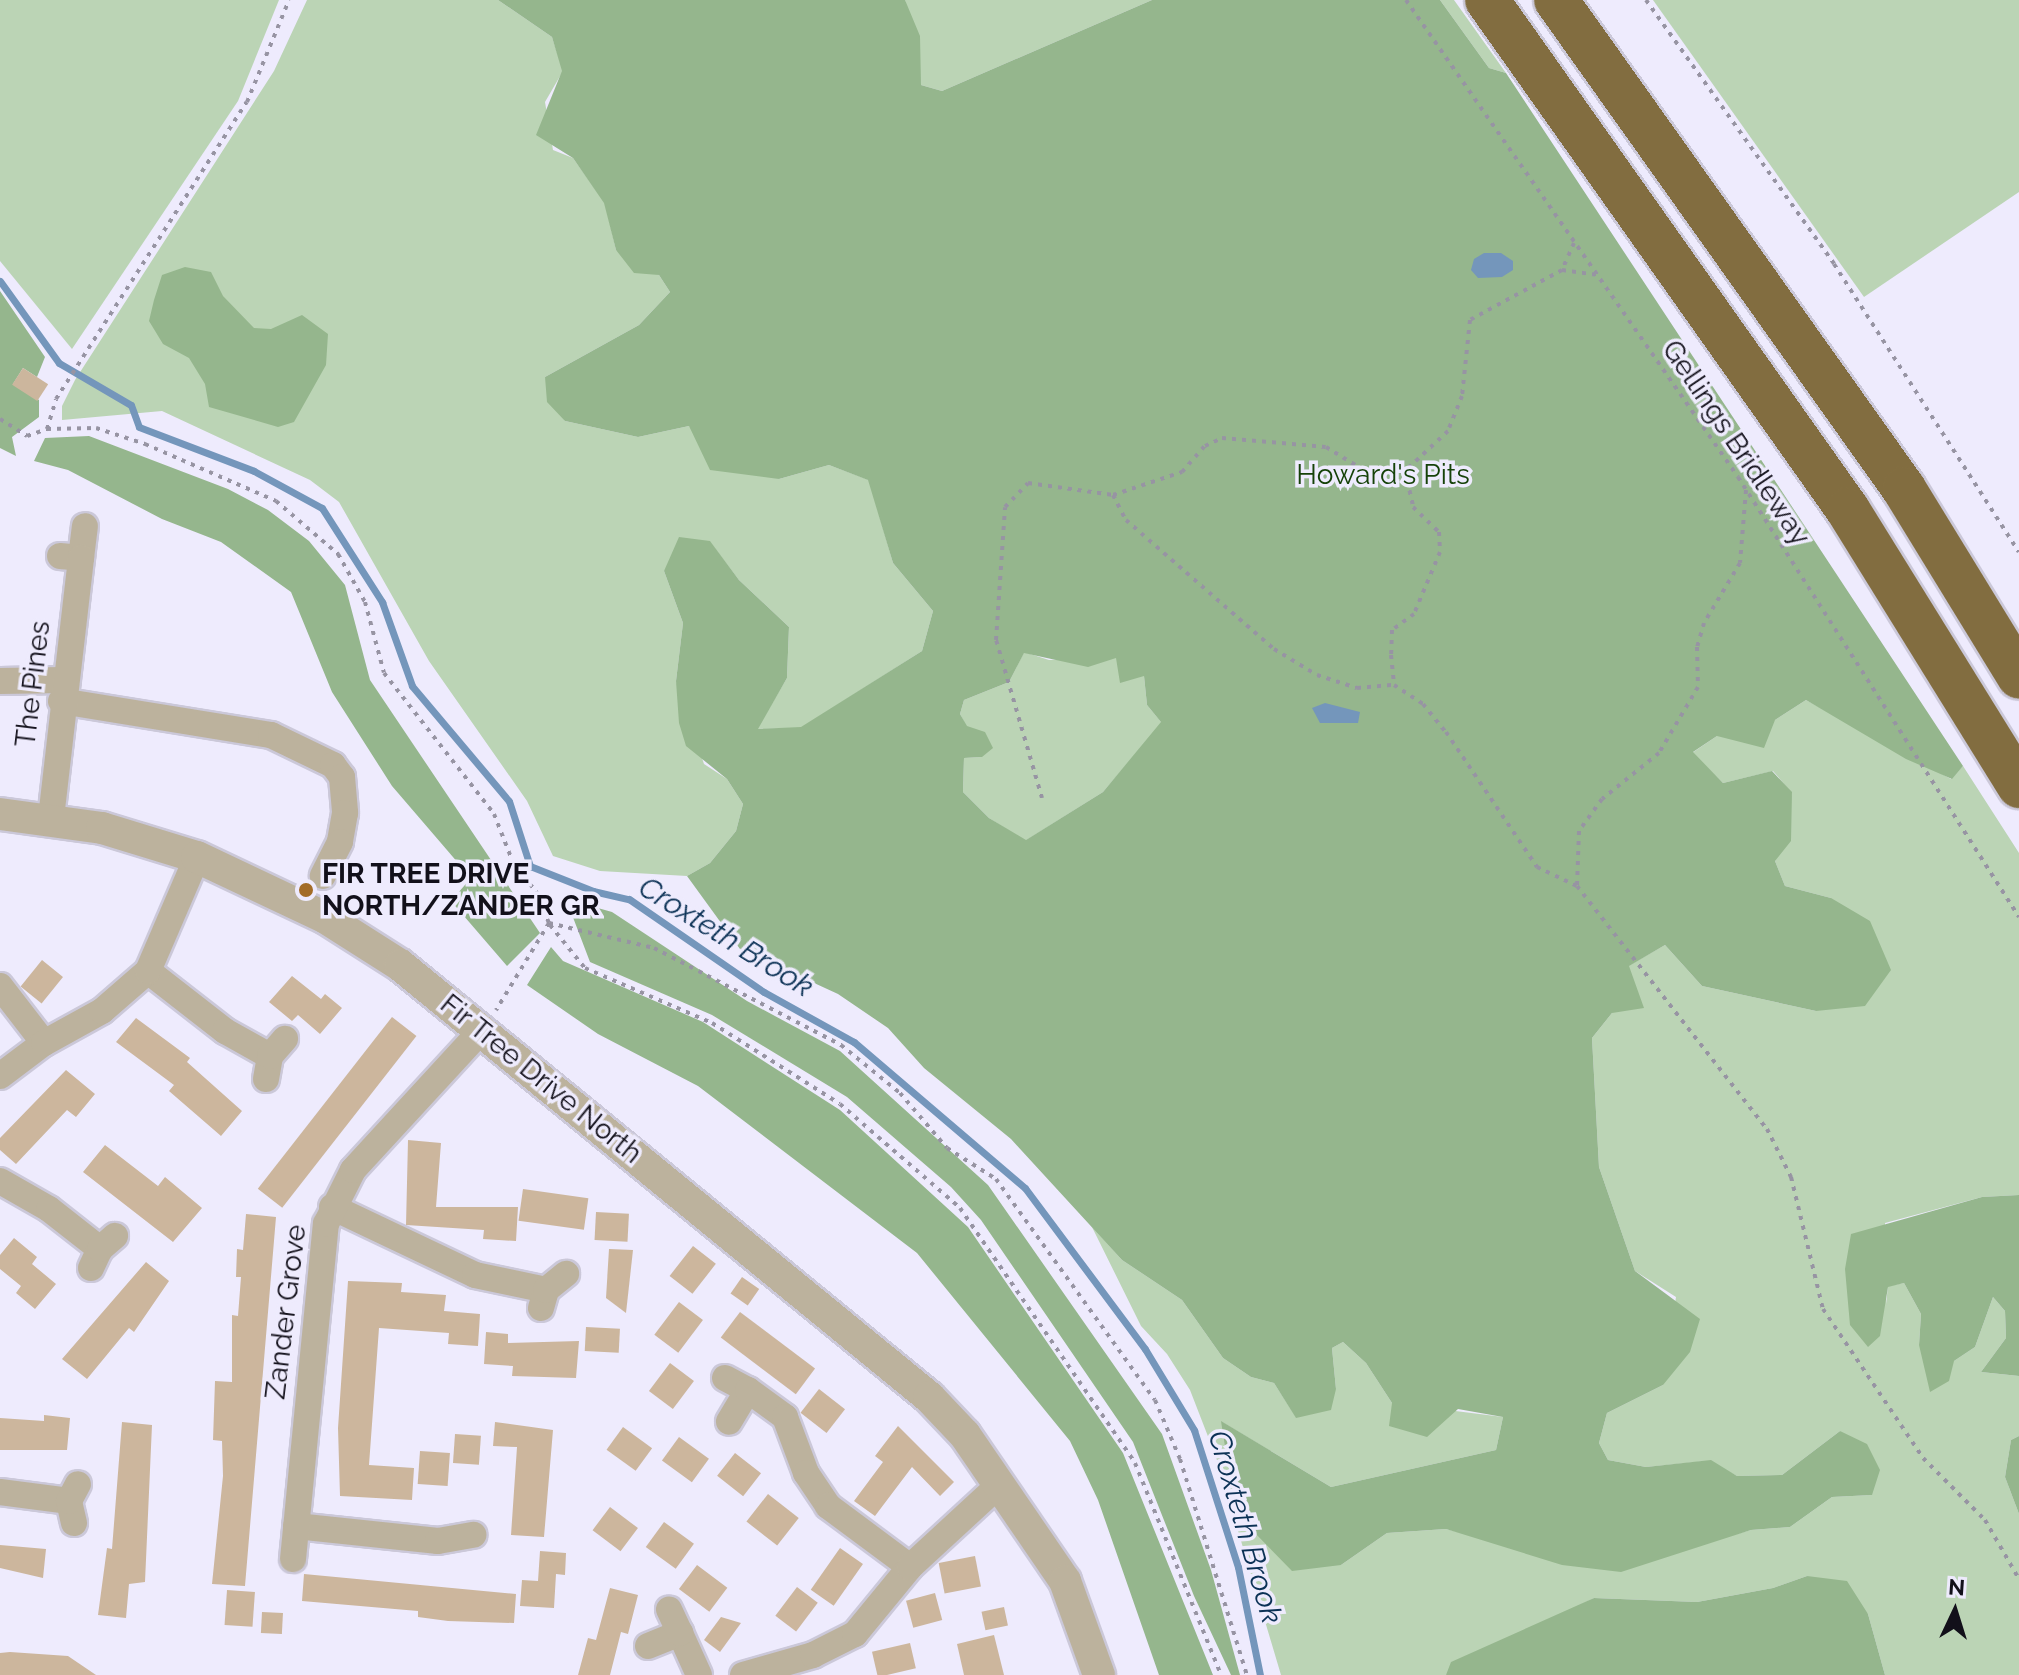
<!DOCTYPE html>
<style>
body{margin:0}
#map{position:relative;width:2019px;height:1675px;overflow:hidden;background:#eeebfd;font-family:Raleway,sans-serif}
div>[style]{position:absolute}
[style*='--x']{left:calc(var(--x)*1px);top:calc(var(--y)*1px);width:calc(var(--w)*1px);rotate:calc(var(--a)*1deg)}
.green>*{inset:0;background:#bbd4b5}
.forest>*{inset:0;background:#95b68d}
.water>*{inset:0;background:#7496bb}
.stream>*{height:7px;margin:-3.5px;padding:0 3.5px;transform-origin:3.5px;border-radius:3.5px;background:#7496bb}
.building>*{inset:0;background:#ccb69d;transform-origin:0 0}
.path>*{height:4px;margin-top:-2px;transform-origin:0;background:repeating-linear-gradient(90deg,#9794a3 0 4px,transparent 0 10px)}
.roads{filter:drop-shadow(2px 0 #cbc8d9) drop-shadow(-2px 0 #cbc8d9) drop-shadow(0 2px #cbc8d9) drop-shadow(0 -2px #cbc8d9)}
.minor>*{height:26px;margin:-13px;padding:0 13px;transform-origin:13px;border-radius:13px;background:#bcb29d}
.tertiary>*{height:32px;margin:-16px;padding:0 16px;transform-origin:16px;border-radius:16px;background:#bcb29d}
.motorway>*{height:44px;margin:-22px;padding:0 22px;transform-origin:22px;border-radius:22px;background:#826d40}
.dots>*{width:22px;height:22px;translate:-50% -50%;box-sizing:border-box;border:4px solid #eeebfd;border-radius:50%}
span{translate:-50% -50%;white-space:nowrap;text-align:center;line-height:1.15;-webkit-text-stroke:7px #eeebfd;paint-order:stroke}
.street-label{font-size:28px;color:#12101a}
.park-label{font-size:28px;color:#164209}
.poi-label{font-size:28px;color:#12101a;font-weight:700}
.left{translate:0 -50%;text-align:left}
.water-label{font-size:30px;color:#0b3155;font-style:italic}
.north{position:absolute;left:1915px;top:1571px;width:80px;height:80px;-webkit-text-stroke:6px #eeebfd;paint-order:stroke;rotate:4deg;font-size:22px;font-weight:700;line-height:32px;text-align:center;color:#12101a}
.north::after{content:'';display:block;margin:auto;width:28px;height:36px;background:#12101a;clip-path:polygon(50% 0,100% 100%,50% 72%,0 100%)}
</style>
<div id="map">
<div class="green">
<i style="clip-path:polygon(0 0,279px 0,238px 101px,72px 349px,0 261px)"></i>
<i style="clip-path:polygon(307px 0,498px 0,552px 37px,563px 71px,545px 102px,553px 150px,573px 158px,605px 203px,616px 250px,659px 275px,670px 292px,639px 325px,545px 377px,565px 421px,638px 437px,689px 426px,779px 479px,829px 465px,869px 480px,893px 563px,933px 611px,922px 651px,801px 728px,757px 729px,787px 678px,789px 627px,739px 580px,710px 542px,664px 571px,683px 623px,676px 681px,704px 764px,727px 779px,743px 804px,736px 831px,710px 863px,687px 876px,600px 871px,553px 856px,527px 801px,429px 661px,339px 502px,310px 480px,162px 411px,62px 420px,62px 406px,75px 380px,274px 71px)"></i>
<i style="clip-path:polygon(905px 0,1152px 0,942px 91px,921px 85px)"></i>
<i style="clip-path:polygon(1440px 0,1454px 0,1506px 73px,1489px 68px)"></i>
<i style="clip-path:polygon(1653px 0,2019px 0,2019px 192px,1864px 297px)"></i>
<i style="clip-path:polygon(1024px 652px,1049px 660px,1116px 657px,1144px 676px,1147px 705px,1162px 723px,1103px 792px,1025px 841px,989px 818px,963px 792px,964px 758px,982px 757px,960px 714px,964px 700px,1009px 682px)"></i>
<i style="clip-path:polygon(1806px 700px,1951px 779px,1963px 766px,2019px 853px,2019px 1195px,1982px 1197px,1885px 1223px,1886px 1304px,1888px 1286px,1904px 1283px,1921px 1314px,1919px 1345px,1954px 1361px,1975px 1347px,1993px 1297px,2005px 1311px,2006px 1338px,1981px 1372px,2019px 1376px,2019px 1436px,2011px 1440px,2005px 1477px,2019px 1514px,2019px 1675px,1885px 1675px,1868px 1614px,1807px 1576px,1773px 1588px,1697px 1602px,1594px 1598px,1446px 1675px,1281px 1675px,1216px 1457px,1190px 1390px,1167px 1354px,1141px 1326px,1092px 1227px,1122px 1260px,1182px 1300px,1223px 1358px,1251px 1377px,1274px 1383px,1296px 1417px,1336px 1389px,1332px 1348px,1343px 1342px,1366px 1363px,1392px 1403px,1503px 1417px,1496px 1450px,1331px 1487px,1222px 1422px,1341px 1565px,1387px 1533px,1446px 1529px,1498px 1542px,1697px 1545px,1751px 1530px,1790px 1527px,1832px 1497px,1872px 1495px,1840px 1431px,1782px 1475px,1737px 1476px,1707px 1461px,1646px 1467px,1608px 1460px,1599px 1443px,1607px 1413px,1663px 1385px,1676px 1297px,1635px 1271px,1599px 1167px,1592px 1038px,1612px 1013px,1628px 966px,1665px 945px,1702px 986px,1816px 1011px,1831px 898px,1785px 886px,1775px 861px,1792px 793px,1773px 771px,1723px 783px,1692px 753px,1717px 736px,1775px 720px)"></i>
</div>
<div class="forest">
<i style="clip-path:polygon(evenodd,498px 0,905px 0,920px 36px,921px 85px,942px 91px,1152px 0,1440px 0,1489px 68px,1506px 73px,1963px 766px,1952px 779px,1906px 759px,1806px 700px,1775px 720px,1764px 748px,1717px 736px,1693px 752px,1723px 783px,1772px 771px,1792px 792px,1791px 841px,1775px 861px,1785px 886px,1831px 898px,1870px 921px,1891px 970px,1865px 1006px,1816px 1011px,1702px 986px,1665px 945px,1629px 966px,1644px 1008px,1612px 1013px,1592px 1038px,1599px 1167px,1635px 1271px,1700px 1319px,1690px 1352px,1663px 1385px,1607px 1413px,1599px 1443px,1608px 1460px,1646px 1467px,1711px 1460px,1737px 1476px,1782px 1475px,1840px 1431px,1867px 1444px,1880px 1470px,1872px 1495px,1832px 1497px,1790px 1527px,1751px 1530px,1621px 1572px,1562px 1565px,1446px 1529px,1387px 1533px,1341px 1565px,1292px 1571px,1253px 1531px,1226px 1453px,1221px 1421px,1331px 1487px,1496px 1450px,1503px 1417px,1458px 1409px,1427px 1437px,1389px 1426px,1392px 1403px,1366px 1363px,1343px 1342px,1332px 1348px,1336px 1389px,1331px 1410px,1296px 1418px,1274px 1383px,1251px 1377px,1223px 1358px,1182px 1300px,1122px 1260px,1011px 1139px,924px 1068px,888px 1028px,838px 994px,740px 949px,687px 876px,710px 863px,736px 831px,743px 804px,727px 779px,686px 746px,679px 723px,676px 681px,683px 623px,664px 571px,679px 537px,710px 541px,739px 580px,789px 627px,787px 678px,758px 729px,801px 727px,922px 651px,933px 611px,893px 563px,868px 480px,829px 465px,779px 479px,710px 470px,689px 426px,638px 437px,565px 421px,547px 402px,545px 377px,639px 325px,670px 292px,659px 275px,634px 273px,616px 250px,604px 203px,573px 158px,536px 135px,562px 71px,552px 37px,498px 0,1024px 653px,1088px 667px,1116px 658px,1120px 683px,1144px 676px,1147px 705px,1161px 722px,1103px 792px,1026px 840px,989px 818px,963px 792px,964px 758px,982px 757px,993px 748px,985px 732px,967px 726px,960px 714px,964px 700px,1009px 682px,1024px 653px)"></i>
<i style="clip-path:polygon(185px 267px,211px 272px,223px 296px,254px 328px,271px 329px,302px 315px,328px 334px,326px 365px,294px 422px,278px 427px,209px 407px,205px 384px,189px 358px,163px 344px,149px 321px,154px 300px,162px 275px)"></i>
<i style="clip-path:polygon(0 291px,45px 357px,37px 377px,23px 368px,13px 384px,39px 400px,39px 417px,12px 437px,16px 456px,0 448px)"></i>
<i style="clip-path:polygon(89px 436px,228px 489px,268px 510px,309px 541px,345px 585px,370px 680px,540px 933px,507px 966px,451px 901px,471px 878px,392px 786px,332px 692px,291px 592px,221px 542px,162px 519px,68px 470px,34px 461px,45px 438px)"></i>
<i style="clip-path:polygon(566px 899px,612px 912px,747px 1001px,840px 1051px,988px 1185px,1162px 1434px,1211px 1570px,1240px 1675px,1231px 1675px,1194px 1596px,1133px 1442px,981px 1220px,951px 1187px,847px 1097px,712px 1015px,590px 962px)"></i>
<i style="clip-path:polygon(551px 947px,563px 961px,703px 1022px,840px 1110px,968px 1227px,1123px 1453px,1213px 1675px,1159px 1675px,1098px 1500px,1070px 1441px,917px 1253px,698px 1086px,598px 1034px,527px 985px)"></i>
<i style="clip-path:polygon(2019px 1195px,2019px 1376px,1981px 1372px,2006px 1338px,2005px 1311px,1993px 1297px,1975px 1347px,1954px 1361px,1949px 1381px,1930px 1392px,1919px 1345px,1921px 1314px,1904px 1283px,1888px 1287px,1880px 1336px,1868px 1347px,1850px 1325px,1845px 1269px,1851px 1234px,1982px 1197px)"></i>
<i style="clip-path:polygon(2019px 1436px,2019px 1514px,2005px 1477px,2011px 1440px)"></i>
<i style="clip-path:polygon(1807px 1576px,1847px 1581px,1868px 1614px,1885px 1675px,1446px 1675px,1451px 1662px,1594px 1598px,1697px 1602px,1773px 1588px)"></i>
</div>
<div class="water">
<i style="clip-path:polygon(1484px 253px,1501px 253px,1513px 261px,1513px 270px,1502px 277px,1478px 278px,1471px 270px,1474px 259px)"></i>
<i style="clip-path:polygon(1325px 703px,1360px 712px,1358px 723px,1320px 723px,1312px 708px)"></i>
</div>
<div class="stream">
<i style="--x:0;--y:281;--w:101;--a:54.3"></i>
<i style="--x:59;--y:363;--w:83;--a:30.3"></i>
<i style="--x:131;--y:405;--w:23;--a:70"></i>
<i style="--x:139;--y:427;--w:123;--a:20.9"></i>
<i style="--x:254;--y:471;--w:77;--a:28.6"></i>
<i style="--x:322;--y:508;--w:112;--a:57.4"></i>
<i style="--x:382;--y:602;--w:89;--a:70.3"></i>
<i style="--x:412;--y:686;--w:150;--a:49.9"></i>
<i style="--x:509;--y:801;--w:68;--a:72.1"></i>
<i style="--x:530;--y:866;--w:68;--a:21.6"></i>
<i style="--x:593;--y:891;--w:37;--a:13"></i>
<i style="--x:629;--y:899;--w:164;--a:34.6"></i>
<i style="--x:764;--y:992;--w:103;--a:29.1"></i>
<i style="--x:854;--y:1042;--w:225;--a:40.5"></i>
<i style="--x:1025;--y:1188;--w:201;--a:53.3"></i>
<i style="--x:1145;--y:1349;--w:95;--a:58.8"></i>
<i style="--x:1194;--y:1430;--w:144;--a:72.2"></i>
<i style="--x:1238;--y:1567;--w:110;--a:78.5"></i>
</div>
<div class="building">
<i style="left:23px;top:368px;width:30px;height:20px;rotate:33deg"></i>
<i style="left:42px;top:960px;width:27px;height:34px;rotate:39deg"></i>
<i style="clip-path:polygon(292px 976px,321px 999px,325px 994px,342px 1008px,320px 1034px,298px 1015px,292px 1021px,269px 1002px)"></i>
<i style="left:392px;top:1017px;width:31px;height:218px;rotate:38deg"></i>
<i style="clip-path:polygon(136px 1018px,190px 1058px,187px 1062px,242px 1111px,221px 1136px,169px 1091px,174px 1085px,116px 1042px)"></i>
<i style="clip-path:polygon(66px 1070px,95px 1094px,76px 1117px,67px 1110px,16px 1164px,0 1150px,0 1138px)"></i>
<i style="clip-path:polygon(408px 1140px,441px 1143px,436px 1207px,518px 1207px,516px 1241px,483px 1239px,484px 1230px,406px 1225px)"></i>
<i style="clip-path:polygon(105px 1145px,158px 1186px,165px 1177px,202px 1208px,173px 1242px,83px 1172px)"></i>
<i style="left:523px;top:1189px;width:66px;height:32px;rotate:8deg"></i>
<i style="left:596px;top:1212px;width:33px;height:28px;rotate:3deg"></i>
<i style="clip-path:polygon(246px 1214px,276px 1217px,245px 1586px,212px 1584px,223px 1476px,222px 1441px,213px 1440px,215px 1381px,232px 1382px,232px 1315px,238px 1316px,241px 1277px,236px 1277px,237px 1249px,243px 1250px)"></i>
<i style="clip-path:polygon(14px 1238px,37px 1257px,32px 1264px,56px 1284px,35px 1309px,16px 1293px,21px 1286px,0 1269px,0 1255px)"></i>
<i style="left:693px;top:1246px;width:29px;height:38px;rotate:38deg"></i>
<i style="clip-path:polygon(609px 1249px,633px 1250px,626px 1313px,606px 1298px)"></i>
<i style="clip-path:polygon(146px 1262px,169px 1281px,134px 1332px,129px 1328px,87px 1379px,62px 1359px)"></i>
<i style="left:742px;top:1277px;width:21px;height:20px;rotate:35deg"></i>
<i style="clip-path:polygon(348px 1281px,402px 1283px,401px 1292px,446px 1295px,444px 1311px,480px 1314px,478px 1346px,448px 1344px,449px 1333px,379px 1328px,369px 1465px,414px 1468px,412px 1500px,340px 1496px,338px 1428px)"></i>
<i style="left:679px;top:1302px;width:30px;height:41px;rotate:37deg"></i>
<i style="left:740px;top:1312px;width:94px;height:32px;rotate:37deg"></i>
<i style="left:586px;top:1327px;width:34px;height:24px;rotate:3deg"></i>
<i style="clip-path:polygon(486px 1332px,508px 1334px,508px 1343px,579px 1341px,576px 1378px,512px 1376px,513px 1366px,484px 1364px)"></i>
<i style="left:670px;top:1363px;width:30px;height:35px;rotate:37deg"></i>
<i style="left:819px;top:1389px;width:33px;height:30px;rotate:38deg"></i>
<i style="clip-path:polygon(44px 1415px,70px 1418px,67px 1450px,0 1450px,0 1418px,44px 1421px)"></i>
<i style="clip-path:polygon(122px 1422px,152px 1425px,145px 1582px,129px 1584px,126px 1618px,98px 1615px,107px 1548px,112px 1549px)"></i>
<i style="clip-path:polygon(495px 1422px,553px 1430px,544px 1537px,511px 1535px,517px 1447px,493px 1446px)"></i>
<i style="clip-path:polygon(898px 1426px,954px 1482px,940px 1496px,912px 1467px,875px 1516px,854px 1501px,883px 1462px,875px 1456px)"></i>
<i style="left:623px;top:1427px;width:36px;height:28px;rotate:36deg"></i>
<i style="left:455px;top:1434px;width:26px;height:29px;rotate:4deg"></i>
<i style="left:679px;top:1437px;width:37px;height:29px;rotate:36deg"></i>
<i style="left:420px;top:1451px;width:30px;height:33px;rotate:4deg"></i>
<i style="left:735px;top:1453px;width:33px;height:29px;rotate:38deg"></i>
<i style="left:768px;top:1494px;width:39px;height:35px;rotate:38deg"></i>
<i style="left:610px;top:1507px;width:35px;height:29px;rotate:37deg"></i>
<i style="left:664px;top:1522px;width:37px;height:31px;rotate:36deg"></i>
<i style="clip-path:polygon(0 1545px,46px 1549px,43px 1578px,0 1568px)"></i>
<i style="left:840px;top:1548px;width:28px;height:51px;rotate:35deg"></i>
<i style="clip-path:polygon(540px 1551px,566px 1553px,565px 1575px,556px 1574px,554px 1608px,520px 1606px,522px 1580px,538px 1581px)"></i>
<i style="left:975px;top:1556px;width:31px;height:37px;rotate:79deg"></i>
<i style="left:697px;top:1565px;width:38px;height:30px;rotate:37deg"></i>
<i style="clip-path:polygon(304px 1574px,516px 1594px,514px 1623px,448px 1621px,418px 1617px,418px 1611px,302px 1601px)"></i>
<i style="left:797px;top:1587px;width:26px;height:36px;rotate:37deg"></i>
<i style="clip-path:polygon(610px 1588px,638px 1595px,628px 1634px,621px 1632px,610px 1675px,578px 1675px,588px 1638px,596px 1640px)"></i>
<i style="left:227px;top:1590px;width:28px;height:35px;rotate:4deg"></i>
<i style="left:935px;top:1593px;width:28px;height:30px;rotate:75deg"></i>
<i style="left:1004px;top:1607px;width:19px;height:23px;rotate:78deg"></i>
<i style="left:262px;top:1612px;width:21px;height:21px;rotate:3deg"></i>
<i style="clip-path:polygon(721px 1617px,741px 1623px,720px 1652px,704px 1640px)"></i>
<i style="clip-path:polygon(994px 1635px,1004px 1675px,964px 1675px,957px 1644px)"></i>
<i style="left:910px;top:1643px;width:26px;height:39px;rotate:77deg"></i>
<i style="clip-path:polygon(10px 1652px,68px 1656px,96px 1675px,0 1675px,0 1653px)"></i>
</div>
<div class="path">
<i style="--x:1406;--y:0;--w:581;--a:55.16"></i>
<i style="--x:1738;--y:477;--w:522;--a:57.44"></i>
<i style="--x:1646;--y:0;--w:324;--a:54.5"></i>
<i style="--x:1834;--y:264;--w:342;--a:57.3"></i>
<i style="--x:1574;--y:243;--w:30;--a:114"></i>
<i style="--x:1562;--y:270;--w:105;--a:151.5"></i>
<i style="--x:1470;--y:320;--w:76;--a:96"></i>
<i style="--x:1462;--y:396;--w:38;--a:112"></i>
<i style="--x:1448;--y:431;--w:59;--a:137.1"></i>
<i style="--x:1405;--y:471;--w:37;--a:77"></i>
<i style="--x:1413;--y:507;--w:36;--a:44"></i>
<i style="--x:1439;--y:532;--w:20;--a:87"></i>
<i style="--x:1440;--y:552;--w:67;--a:112.8"></i>
<i style="--x:1414;--y:614;--w:27;--a:144"></i>
<i style="--x:1392;--y:630;--w:25;--a:92"></i>
<i style="--x:1391;--y:655;--w:30;--a:84"></i>
<i style="--x:1394;--y:685;--w:35;--a:33"></i>
<i style="--x:1423;--y:704;--w:36;--a:51"></i>
<i style="--x:1446;--y:732;--w:163;--a:56"></i>
<i style="--x:1537;--y:867;--w:44;--a:25.4"></i>
<i style="--x:1562;--y:270;--w:35;--a:8"></i>
<i style="--x:0;--y:419;--w:32;--a:32"></i>
<i style="--x:27;--y:436;--w:21;--a:-19"></i>
<i style="--x:47;--y:429;--w:49;--a:-1.2"></i>
<i style="--x:96;--y:428;--w:52;--a:18.1"></i>
<i style="--x:145;--y:444;--w:143;--a:23.5"></i>
<i style="--x:276;--y:501;--w:82;--a:40.5"></i>
<i style="--x:338;--y:554;--w:55;--a:60.6"></i>
<i style="--x:365;--y:602;--w:73;--a:75"></i>
<i style="--x:384;--y:673;--w:179;--a:52"></i>
<i style="--x:494;--y:814;--w:60;--a:68.6"></i>
<i style="--x:516;--y:870;--w:29;--a:46"></i>
<i style="--x:536;--y:891;--w:35;--a:68"></i>
<i style="--x:549;--y:923;--w:102;--a:121.3"></i>
<i style="--x:47;--y:429;--w:31;--a:-73"></i>
<i style="--x:56;--y:399;--w:353;--a:-57.3"></i>
<i style="--x:247;--y:102;--w:110;--a:-67.6"></i>
<i style="--x:1746;--y:490;--w:73;--a:94.7"></i>
<i style="--x:1740;--y:563;--w:70;--a:121"></i>
<i style="--x:1704;--y:623;--w:25;--a:106"></i>
<i style="--x:1697;--y:647;--w:40;--a:88.6"></i>
<i style="--x:1698;--y:687;--w:77;--a:120.6"></i>
<i style="--x:1659;--y:753;--w:73;--a:141.1"></i>
<i style="--x:1602;--y:799;--w:39;--a:126"></i>
<i style="--x:1579;--y:831;--w:55;--a:92.1"></i>
<i style="--x:1577;--y:886;--w:308;--a:52"></i>
<i style="--x:1767;--y:1129;--w:54;--a:63.4"></i>
<i style="--x:1791;--y:1177;--w:136;--a:76.4"></i>
<i style="--x:1823;--y:1309;--w:179;--a:56.1"></i>
<i style="--x:1923;--y:1458;--w:88;--a:45"></i>
<i style="--x:1985;--y:1520;--w:68;--a:60"></i>
<i style="--x:1113;--y:495;--w:28;--a:63"></i>
<i style="--x:1126;--y:520;--w:196;--a:41.1"></i>
<i style="--x:1274;--y:649;--w:50;--a:31.2"></i>
<i style="--x:1317;--y:675;--w:42;--a:18"></i>
<i style="--x:1357;--y:688;--w:37;--a:-5"></i>
<i style="--x:1042;--y:798;--w:165;--a:-106.2"></i>
<i style="--x:996;--y:640;--w:133;--a:-86.1"></i>
<i style="--x:1005;--y:507;--w:33;--a:-46"></i>
<i style="--x:1028;--y:483;--w:86;--a:8"></i>
<i style="--x:1113;--y:495;--w:73;--a:-18.4"></i>
<i style="--x:1182;--y:472;--w:35;--a:-49"></i>
<i style="--x:1205;--y:446;--w:19;--a:-25"></i>
<i style="--x:1222;--y:438;--w:104;--a:4.9"></i>
<i style="--x:1326;--y:447;--w:52;--a:31.5"></i>
<i style="--x:1370;--y:474;--w:35;--a:-5"></i>
<i style="--x:549;--y:923;--w:108;--a:13.4"></i>
<i style="--x:654;--y:948;--w:211;--a:27.4"></i>
<i style="--x:841;--y:1045;--w:76;--a:39.1"></i>
<i style="--x:900;--y:1093;--w:72;--a:49.5"></i>
<i style="--x:947;--y:1148;--w:58;--a:32.3"></i>
<i style="--x:996;--y:1179;--w:272;--a:54.3"></i>
<i style="--x:1155;--y:1400;--w:64;--a:67"></i>
<i style="--x:1180;--y:1459;--w:226;--a:72.8"></i>
<i style="--x:550;--y:925;--w:55;--a:50.9"></i>
<i style="--x:585;--y:968;--w:138;--a:23.4"></i>
<i style="--x:712;--y:1023;--w:151;--a:32.3"></i>
<i style="--x:840;--y:1104;--w:159;--a:40.9"></i>
<i style="--x:960;--y:1208;--w:309;--a:55.5"></i>
<i style="--x:1135;--y:1463;--w:229;--a:67.9"></i>
</div>
<div class="roads">
<div class="minor">
<i style="--x:60;--y:556;--w:21;--a:5"></i>
<i style="--x:81;--y:558;--w:32;--a:-83"></i>
<i style="--x:0;--y:681;--w:64;--a:-0.9"></i>
<i style="--x:61;--y:701;--w:213;--a:9.2"></i>
<i style="--x:271;--y:735;--w:69;--a:25.8"></i>
<i style="--x:333;--y:765;--w:15;--a:53"></i>
<i style="--x:342;--y:777;--w:36;--a:85"></i>
<i style="--x:345;--y:813;--w:29;--a:100"></i>
<i style="--x:340;--y:842;--w:38;--a:117"></i>
<i style="--x:51;--y:818;--w:262;--a:-83.4"></i>
<i style="--x:148;--y:971;--w:98;--a:37.9"></i>
<i style="--x:225;--y:1031;--w:51;--a:29.1"></i>
<i style="--x:0;--y:986;--w:72;--a:52.3"></i>
<i style="--x:0;--y:1076;--w:55;--a:-36.9"></i>
<i style="--x:44;--y:1043;--w:66;--a:-28.9"></i>
<i style="--x:102;--y:1011;--w:61;--a:-41"></i>
<i style="--x:148;--y:971;--w:124;--a:-66.7"></i>
<i style="--x:266;--y:1079;--w:23;--a:-80"></i>
<i style="--x:270;--y:1056;--w:23;--a:-49"></i>
<i style="--x:0;--y:1181;--w:56;--a:29.7"></i>
<i style="--x:49;--y:1209;--w:65;--a:38.1"></i>
<i style="--x:332;--y:1207;--w:158;--a:25.4"></i>
<i style="--x:475;--y:1275;--w:73;--a:11.9"></i>
<i style="--x:91;--y:1268;--w:21;--a:-65"></i>
<i style="--x:100;--y:1249;--w:20;--a:-41"></i>
<i style="--x:541;--y:1308;--w:19;--a:-74"></i>
<i style="--x:546;--y:1290;--w:26;--a:-39"></i>
<i style="--x:725;--y:1378;--w:26;--a:28"></i>
<i style="--x:748;--y:1390;--w:37;--a:121"></i>
<i style="--x:748;--y:1390;--w:46;--a:36.1"></i>
<i style="--x:785;--y:1417;--w:60;--a:69.4"></i>
<i style="--x:806;--y:1473;--w:40;--a:56"></i>
<i style="--x:828;--y:1506;--w:102;--a:36.6"></i>
<i style="--x:0;--y:1492;--w:70;--a:7.4"></i>
<i style="--x:74;--y:1523;--w:23;--a:-103"></i>
<i style="--x:69;--y:1501;--w:19;--a:-62"></i>
<i style="--x:296;--y:1526;--w:143;--a:6"></i>
<i style="--x:438;--y:1541;--w:36;--a:-10"></i>
<i style="--x:293;--y:1559;--w:337;--a:-84.4"></i>
<i style="--x:326;--y:1224;--w:60;--a:-63.4"></i>
<i style="--x:353;--y:1170;--w:189;--a:-47.4"></i>
<i style="--x:680;--y:1633;--w:46;--a:65.7"></i>
<i style="--x:648;--y:1646;--w:35;--a:-22"></i>
<i style="--x:680;--y:1633;--w:26;--a:-115"></i>
<i style="--x:743;--y:1675;--w:73;--a:-15.9"></i>
<i style="--x:813;--y:1655;--w:47;--a:-26.6"></i>
<i style="--x:855;--y:1634;--w:87;--a:-50.6"></i>
<i style="--x:910;--y:1567;--w:122;--a:-42.7"></i>
</div>
<div class="tertiary">
<i style="--x:0;--y:814;--w:103;--a:7.8"></i>
<i style="--x:102;--y:828;--w:99;--a:17"></i>
<i style="--x:197;--y:857;--w:143;--a:25.3"></i>
<i style="--x:326;--y:918;--w:88;--a:32.4"></i>
<i style="--x:400;--y:965;--w:683;--a:39.24"></i>
<i style="--x:929;--y:1397;--w:52;--a:46.5"></i>
<i style="--x:965;--y:1435;--w:177;--a:55.6"></i>
<i style="--x:1065;--y:1581;--w:100;--a:70.1"></i>
</div>
<div class="motorway">
<i style="--x:1487;--y:0;--w:625;--a:54.71"></i>
<i style="--x:1848;--y:510;--w:325;--a:58.2"></i>
<i style="--x:1556;--y:0;--w:600;--a:54.56"></i>
<i style="--x:1904;--y:489;--w:220;--a:58.5"></i>
</div>
</div>
<div class="dots">
<i style="left:306px;top:890px;background:#a36c27"></i>
</div>
<div class="street-label">
<span style="left:1736px;top:443px;rotate:56deg">Gellings Bridleway</span>
<span style="left:33px;top:684px;rotate:-83deg">The Pines</span>
<span style="left:541px;top:1079px;rotate:39deg">Fir Tree Drive North</span>
<span style="left:286px;top:1312px;rotate:-83deg">Zander Grove</span>
</div>
<div class="park-label">
<span style="left:1383px;top:475px">Howard's Pits</span>
</div>
<div class="poi-label">
<span class="left" style="left:322px;top:890px">FIR TREE DRIVE<br>NORTH/ZANDER GR</span>
</div>
<div class="water-label">
<span style="left:726px;top:937px;rotate:32deg">Croxteth Brook</span>
<span style="left:1245px;top:1527px;rotate:74deg">Croxteth Brook</span>
</div>
<div class="north">N</div>
</div>
